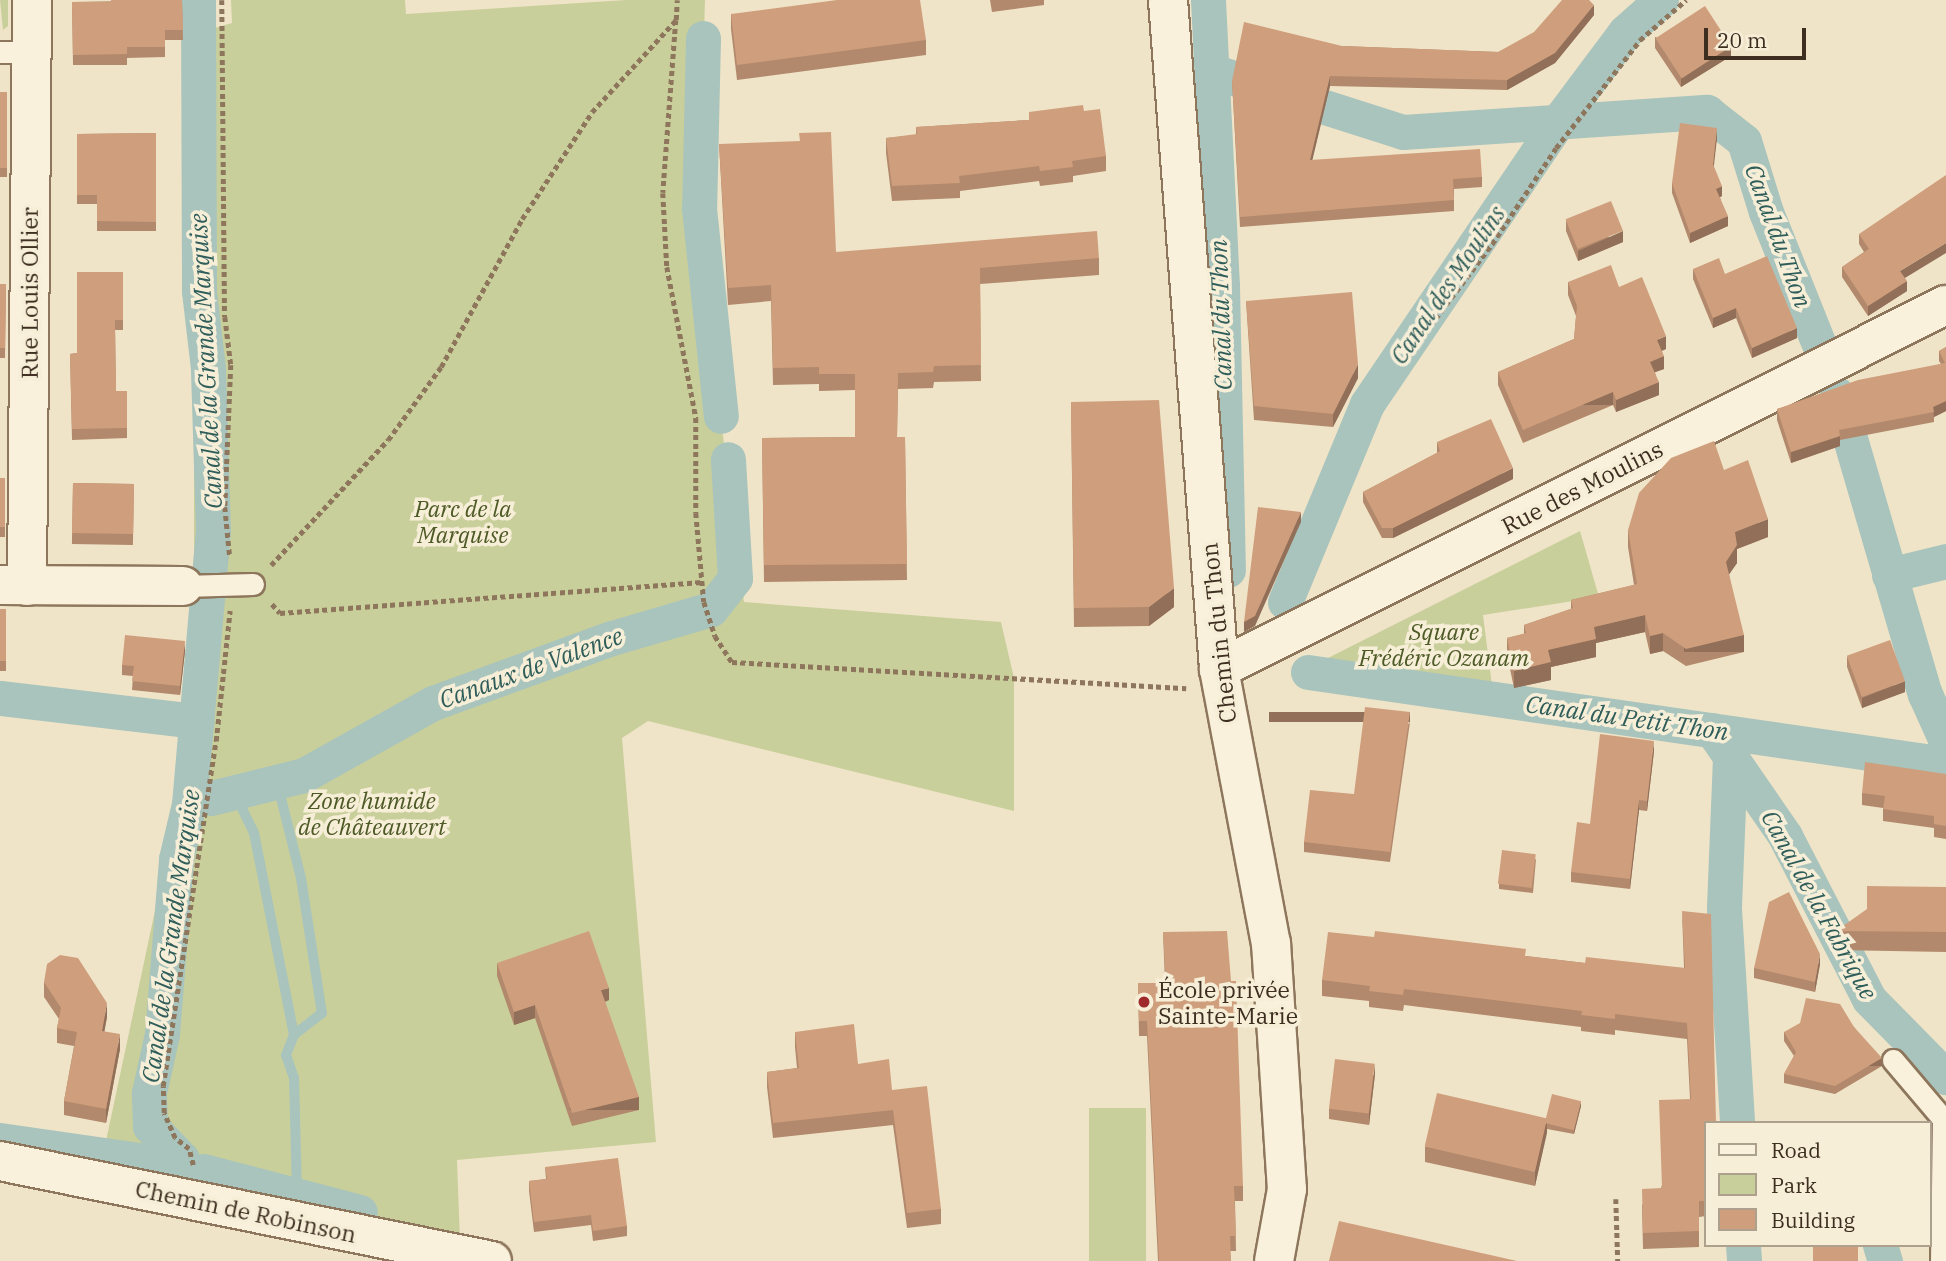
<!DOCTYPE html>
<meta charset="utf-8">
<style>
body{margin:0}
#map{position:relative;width:1946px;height:1261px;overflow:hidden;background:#f0e4c8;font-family:"IBM Plex Serif",serif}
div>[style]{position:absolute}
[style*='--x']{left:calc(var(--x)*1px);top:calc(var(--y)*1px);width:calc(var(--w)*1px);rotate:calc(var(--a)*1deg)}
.green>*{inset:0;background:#c9cf9b;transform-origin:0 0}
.stream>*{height:10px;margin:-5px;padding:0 5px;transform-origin:5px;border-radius:5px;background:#a9c4bc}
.canal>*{height:35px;margin:-17.5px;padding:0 17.5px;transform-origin:17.5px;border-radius:17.5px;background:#a9c4bc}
.path>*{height:4.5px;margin-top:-2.25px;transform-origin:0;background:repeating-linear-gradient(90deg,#8d765c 0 5px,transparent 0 8.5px)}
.roads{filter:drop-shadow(2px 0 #8d765c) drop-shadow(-2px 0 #8d765c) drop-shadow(0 2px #8d765c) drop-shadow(0 -2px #8d765c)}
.service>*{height:21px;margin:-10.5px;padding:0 10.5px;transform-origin:10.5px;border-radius:10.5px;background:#faf1dc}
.minor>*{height:38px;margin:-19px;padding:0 19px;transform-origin:19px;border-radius:19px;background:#faf1dc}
.wall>*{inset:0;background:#b2896c;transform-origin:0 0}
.shaded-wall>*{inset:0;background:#916f58;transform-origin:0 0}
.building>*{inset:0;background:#cf9f7d;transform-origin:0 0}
.dots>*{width:19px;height:19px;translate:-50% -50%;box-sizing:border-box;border:4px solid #f7eed8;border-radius:50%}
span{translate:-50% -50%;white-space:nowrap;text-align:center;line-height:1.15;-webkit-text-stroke:7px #f7eed8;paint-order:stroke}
.street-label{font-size:23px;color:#3d2e20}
.park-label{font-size:23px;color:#4d5a26;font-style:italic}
.poi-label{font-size:23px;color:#3d2e20}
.left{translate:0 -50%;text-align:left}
.water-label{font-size:24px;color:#2f5d5a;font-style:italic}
.legend{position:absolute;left:1704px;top:1121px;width:228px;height:126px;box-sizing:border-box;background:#f7eed8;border:2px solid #ada18e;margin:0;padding:9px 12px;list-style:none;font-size:21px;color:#3d2e20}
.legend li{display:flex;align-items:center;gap:14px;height:35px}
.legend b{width:35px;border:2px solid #ada18e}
.scale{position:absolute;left:1704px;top:28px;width:102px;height:32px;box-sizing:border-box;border:4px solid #3d2e20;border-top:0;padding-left:9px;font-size:21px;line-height:24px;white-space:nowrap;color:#3d2e20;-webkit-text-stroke:5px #f7eed8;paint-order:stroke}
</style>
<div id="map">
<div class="green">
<i style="clip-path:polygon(0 0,8px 0,8px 26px,3px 30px)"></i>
<i style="clip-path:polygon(231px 0,405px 0,406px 14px,626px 0,705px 0,699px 208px,708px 317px,744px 602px,1001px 622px,1014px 678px,1014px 811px,648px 721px,622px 738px,656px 1142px,457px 1160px,460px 1240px,100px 1169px,180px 793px,194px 558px,194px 34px,232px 23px)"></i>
<i style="clip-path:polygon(1580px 531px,1599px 597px,1483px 615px,1493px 693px,1314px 665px)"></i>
<i style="left:1089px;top:1108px;width:57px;height:153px"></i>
</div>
<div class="stream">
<i style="--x:277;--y:782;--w:99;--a:76"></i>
<i style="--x:301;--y:878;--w:137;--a:81.2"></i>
<i style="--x:322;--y:1013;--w:36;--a:142"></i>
<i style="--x:234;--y:792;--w:46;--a:64"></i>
<i style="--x:254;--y:833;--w:206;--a:78.8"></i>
<i style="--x:294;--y:1035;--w:22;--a:112"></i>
<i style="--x:286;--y:1055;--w:24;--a:71"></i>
<i style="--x:294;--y:1078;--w:117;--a:88.5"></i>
</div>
<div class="canal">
<i style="--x:1208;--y:0;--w:286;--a:87.2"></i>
<i style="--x:1222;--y:286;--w:284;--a:88.8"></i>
<i style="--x:703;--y:38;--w:170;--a:91.3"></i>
<i style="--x:699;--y:208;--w:209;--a:84"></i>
<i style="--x:1215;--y:72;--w:197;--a:17.7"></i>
<i style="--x:1403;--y:132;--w:305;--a:-3.8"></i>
<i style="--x:1707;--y:112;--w:47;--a:38.1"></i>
<i style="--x:1744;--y:141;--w:74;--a:72.8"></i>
<i style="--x:1766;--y:212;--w:140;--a:68.2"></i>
<i style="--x:1837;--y:394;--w:313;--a:73.7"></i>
<i style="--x:1925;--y:694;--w:51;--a:65.9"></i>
<i style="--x:1889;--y:575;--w:59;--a:-13.8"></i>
<i style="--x:1285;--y:602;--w:214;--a:-67.5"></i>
<i style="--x:1367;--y:404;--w:339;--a:-55.9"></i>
<i style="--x:1557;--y:123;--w:114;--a:-53.2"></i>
<i style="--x:1625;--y:32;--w:48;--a:-41.6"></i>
<i style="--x:1308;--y:672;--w:645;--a:8.21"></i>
<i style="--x:0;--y:698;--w:198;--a:6.7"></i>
<i style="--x:1712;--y:730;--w:129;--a:55.4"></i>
<i style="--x:1785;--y:836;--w:183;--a:62.7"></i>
<i style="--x:1869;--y:999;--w:110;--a:45.4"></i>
<i style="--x:1730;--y:757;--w:151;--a:92.3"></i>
<i style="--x:1724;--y:908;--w:215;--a:86.5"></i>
<i style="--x:211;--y:798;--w:96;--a:-13.9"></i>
<i style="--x:304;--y:775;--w:148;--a:-29.2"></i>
<i style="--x:433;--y:703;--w:190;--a:-20"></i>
<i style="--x:612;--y:638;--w:103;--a:-16.3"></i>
<i style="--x:711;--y:609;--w:39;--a:-52"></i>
<i style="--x:735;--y:578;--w:119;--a:-93.4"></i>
<i style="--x:0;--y:1140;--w:183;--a:8.2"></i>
<i style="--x:181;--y:1166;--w:7;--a:-82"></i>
<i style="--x:182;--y:1159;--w:46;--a:-134.1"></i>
<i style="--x:150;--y:1126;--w:33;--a:-92"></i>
<i style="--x:149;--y:1093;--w:60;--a:-77.6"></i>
<i style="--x:162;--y:1034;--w:176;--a:-85.4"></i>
<i style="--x:176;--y:859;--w:57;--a:-76.7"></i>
<i style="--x:189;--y:804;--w:275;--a:-85"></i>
<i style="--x:213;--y:530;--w:162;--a:-91.8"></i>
<i style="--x:208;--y:368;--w:78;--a:-96.7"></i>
<i style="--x:199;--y:291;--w:291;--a:-90.2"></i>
<i style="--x:203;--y:1171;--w:162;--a:14.6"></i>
<i style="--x:1743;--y:1245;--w:16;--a:86"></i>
<i style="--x:1880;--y:1245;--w:17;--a:73"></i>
</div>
<div class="path">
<i style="--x:222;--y:0;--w:317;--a:89.5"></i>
<i style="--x:225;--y:317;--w:48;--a:82.9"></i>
<i style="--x:231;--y:365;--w:142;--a:92.4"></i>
<i style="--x:225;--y:507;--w:51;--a:84.4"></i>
<i style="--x:676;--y:20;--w:20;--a:-87"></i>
<i style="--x:1425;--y:332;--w:111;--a:-52.7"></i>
<i style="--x:1492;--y:244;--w:115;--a:-56.3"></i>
<i style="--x:1556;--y:148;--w:137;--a:-52.1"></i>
<i style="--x:1640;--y:40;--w:61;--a:-41"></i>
<i style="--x:271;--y:565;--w:171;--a:-46.9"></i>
<i style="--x:388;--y:440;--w:90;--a:-54"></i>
<i style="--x:441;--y:367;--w:169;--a:-61.3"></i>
<i style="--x:522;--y:219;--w:128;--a:-56.8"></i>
<i style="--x:592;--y:112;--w:125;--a:-47.6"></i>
<i style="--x:676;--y:20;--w:173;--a:94.3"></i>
<i style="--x:663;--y:193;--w:74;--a:86.9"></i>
<i style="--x:667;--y:267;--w:154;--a:79.1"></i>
<i style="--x:696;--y:418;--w:95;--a:90"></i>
<i style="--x:696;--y:513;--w:89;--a:84.9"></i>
<i style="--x:704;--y:602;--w:36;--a:72"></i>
<i style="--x:715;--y:636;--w:31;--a:57"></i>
<i style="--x:732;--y:662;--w:455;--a:3.3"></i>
<i style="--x:272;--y:604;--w:12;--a:48"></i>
<i style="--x:280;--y:613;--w:423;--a:-4.2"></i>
<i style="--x:193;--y:1165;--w:16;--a:-104"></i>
<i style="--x:189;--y:1149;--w:18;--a:-142"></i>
<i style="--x:175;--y:1138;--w:27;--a:-114"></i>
<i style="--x:164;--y:1113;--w:27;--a:-92"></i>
<i style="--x:163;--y:1086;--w:349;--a:-81.3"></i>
<i style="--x:216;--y:741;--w:131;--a:-83.9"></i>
<i style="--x:1616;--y:1199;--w:62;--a:88.2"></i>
</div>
<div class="roads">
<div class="service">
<i style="--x:0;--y:52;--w:31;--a:0"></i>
<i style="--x:183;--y:586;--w:70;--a:-1.6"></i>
<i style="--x:1893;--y:1060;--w:77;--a:49.7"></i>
<i style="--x:1943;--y:1119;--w:142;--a:90.8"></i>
</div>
<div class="minor">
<i style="--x:1168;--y:0;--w:671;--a:85.64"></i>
<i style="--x:1219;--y:669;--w:279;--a:79.3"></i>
<i style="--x:1271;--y:943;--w:247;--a:86.3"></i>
<i style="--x:1287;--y:1189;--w:73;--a:100.2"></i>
<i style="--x:0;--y:585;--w:183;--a:0.3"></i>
<i style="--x:27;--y:586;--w:586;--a:-89.51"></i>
<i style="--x:1219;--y:669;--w:813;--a:-26.6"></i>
<i style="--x:0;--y:1161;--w:502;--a:11.49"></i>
</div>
</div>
<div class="wall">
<i style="clip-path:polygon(182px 0,183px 40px,165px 40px,165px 57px,127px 58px,127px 65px,73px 65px,72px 2px)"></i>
<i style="clip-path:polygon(990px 0,1044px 0,1044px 5px,992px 12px)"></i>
<i style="clip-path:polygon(731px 14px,926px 40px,926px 55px,737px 80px,731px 29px)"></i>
<i style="clip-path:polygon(1594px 15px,1555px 63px,1507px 90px,1330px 86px,1312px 160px,1482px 177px,1482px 187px,1454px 189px,1454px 211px,1240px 227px,1232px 81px,1342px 46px,1498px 52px)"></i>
<i style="clip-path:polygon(1655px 37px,1731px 56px,1681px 87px,1655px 48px)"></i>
<i style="left:0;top:92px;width:7px;height:85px"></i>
<i style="clip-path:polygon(1084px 111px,1106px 156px,1106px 171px,1073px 176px,1073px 182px,1040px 186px,1039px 181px,960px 191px,960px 198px,892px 201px,886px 153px,886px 138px,916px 135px,916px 127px,1029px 120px)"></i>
<i style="clip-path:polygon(156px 133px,156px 231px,97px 231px,97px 204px,77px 204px,77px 134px)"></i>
<i style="clip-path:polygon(1717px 138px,1713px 166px,1722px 196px,1720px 197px,1728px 226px,1690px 243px,1672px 193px,1672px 183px)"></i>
<i style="clip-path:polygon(719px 144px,836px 252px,1099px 258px,1099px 275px,980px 284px,981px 381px,934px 382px,933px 388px,898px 389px,897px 437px,905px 437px,907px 580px,764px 582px,762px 438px,855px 437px,855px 390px,819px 391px,819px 384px,773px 385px,771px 301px,728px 305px)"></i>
<i style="clip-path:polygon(1566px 221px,1623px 242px,1578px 261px,1566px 231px)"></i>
<i style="clip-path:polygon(1859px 234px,1905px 278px,1907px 291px,1868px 316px,1842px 277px,1842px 267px,1864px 252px,1859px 244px)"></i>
<i style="clip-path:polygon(1693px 269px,1725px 274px,1797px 338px,1752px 358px,1736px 318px,1713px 328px,1693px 279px)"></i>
<i style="clip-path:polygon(123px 272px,123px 330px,115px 330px,116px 391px,127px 391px,127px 438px,72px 440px,70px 354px,77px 353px)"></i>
<i style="clip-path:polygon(1568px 282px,1619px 287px,1666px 349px,1662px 351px,1664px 369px,1655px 372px,1659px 395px,1616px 412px,1613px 405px,1523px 443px,1498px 385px,1498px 372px,1574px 339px,1576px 316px,1568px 295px)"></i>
<i style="clip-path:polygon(0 284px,6px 284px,5px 358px,0 358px)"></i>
<i style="clip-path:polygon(1246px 301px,1358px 378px,1333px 427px,1254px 420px)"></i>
<i style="clip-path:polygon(1946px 347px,1946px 411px,1934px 417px,1934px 422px,1840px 440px,1840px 446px,1791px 463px,1777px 420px,1777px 409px,1941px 364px,1939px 361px,1939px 351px)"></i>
<i style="clip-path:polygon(1071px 402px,1174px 607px,1149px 626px,1074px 627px)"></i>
<i style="clip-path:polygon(1437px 442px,1513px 479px,1393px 538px,1382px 538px,1363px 502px,1363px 492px,1437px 453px)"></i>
<i style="clip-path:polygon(1724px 470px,1768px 537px,1737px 549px,1737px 563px,1729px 574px,1744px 652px,1686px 666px,1663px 651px,1650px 654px,1645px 632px,1596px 643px,1596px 657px,1551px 667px,1551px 680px,1514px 688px,1507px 655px,1507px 638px,1524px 634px,1524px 625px,1571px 609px,1571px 600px,1634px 585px,1628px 547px,1628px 530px)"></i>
<i style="left:0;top:478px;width:5px;height:59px"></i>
<i style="left:73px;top:483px;width:61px;height:61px;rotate:1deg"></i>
<i style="left:0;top:609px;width:6px;height:62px"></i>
<i style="clip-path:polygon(185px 651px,180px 695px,132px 690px,133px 676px,122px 675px,122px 665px)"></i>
<i style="clip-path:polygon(1847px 657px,1905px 692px,1862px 708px,1847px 667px)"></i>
<i style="clip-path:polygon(1410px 722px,1390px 862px,1304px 852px,1304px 842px,1354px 794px)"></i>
<i style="clip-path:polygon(1654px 751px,1647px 811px,1639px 810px,1630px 889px,1571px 882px,1571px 872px,1590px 824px)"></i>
<i style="clip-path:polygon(1946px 774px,1946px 839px,1934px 837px,1934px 828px,1883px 821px,1883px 808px,1862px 805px,1862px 793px)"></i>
<i style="clip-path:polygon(1536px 859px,1533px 893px,1499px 889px,1499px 884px)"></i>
<i style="clip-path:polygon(1946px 887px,1946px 952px,1836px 950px,1836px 931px)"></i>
<i style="clip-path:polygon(1682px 911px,1706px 1123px,1706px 1216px,1699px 1217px,1699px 1247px,1643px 1249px,1642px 1205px,1661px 1188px,1690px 1099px,1687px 1039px,1615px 1030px,1615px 1035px,1581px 1031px,1581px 1027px,1404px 1005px,1403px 1011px,1369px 1007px,1369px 1001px,1322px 996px,1322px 980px,1526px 956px,1585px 963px,1684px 968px)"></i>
<i style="clip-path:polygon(1163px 932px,1243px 1186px,1243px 1201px,1235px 1201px,1236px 1251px,1230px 1251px,1231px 1261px,1158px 1261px,1147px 1036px,1139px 1036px,1138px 983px,1165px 983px)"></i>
<i style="clip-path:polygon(497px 963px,609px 1000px,605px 1002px,639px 1110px,572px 1126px,535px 1018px,514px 1025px,497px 976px)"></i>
<i style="clip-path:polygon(1820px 964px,1815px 992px,1754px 978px,1754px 968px)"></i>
<i style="clip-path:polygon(44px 982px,107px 1017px,104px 1031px,120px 1049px,106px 1123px,64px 1115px,64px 1101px,74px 1046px,57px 1043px,57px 1028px,59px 1019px,44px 997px)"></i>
<i style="clip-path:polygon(1854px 1027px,1882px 1066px,1835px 1094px,1784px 1083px,1784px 1074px,1794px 1056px,1784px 1041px,1784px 1032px)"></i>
<i style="clip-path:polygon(795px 1032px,858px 1064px,892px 1090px,941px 1209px,941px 1224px,907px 1228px,893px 1125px,773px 1138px,767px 1087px,767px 1072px,797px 1068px,795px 1047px)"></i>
<i style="clip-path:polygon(1375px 1074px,1369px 1125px,1329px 1119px,1329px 1109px)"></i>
<i style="clip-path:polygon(1581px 1106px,1574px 1134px,1547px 1129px,1535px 1186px,1425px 1162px,1425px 1147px,1547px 1118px)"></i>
<i style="clip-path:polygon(545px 1167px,627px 1226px,627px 1236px,593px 1241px,591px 1225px,534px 1232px,529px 1191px,529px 1181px,546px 1179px)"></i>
</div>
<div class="shaded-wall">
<i style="clip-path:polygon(1594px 5px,1594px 15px,1555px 63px,1507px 90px,1507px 80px)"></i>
<i style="clip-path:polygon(1731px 46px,1731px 56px,1681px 87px,1681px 77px)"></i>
<i style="clip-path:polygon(1330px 76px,1330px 86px,1310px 170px,1310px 160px)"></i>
<i style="clip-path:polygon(1717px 128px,1717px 138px,1713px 174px,1713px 164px)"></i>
<i style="clip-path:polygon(1722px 186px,1722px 196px,1716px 199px,1716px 189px)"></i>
<i style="clip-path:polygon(1728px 216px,1728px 226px,1690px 243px,1690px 233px)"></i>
<i style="clip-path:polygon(1623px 231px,1623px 242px,1578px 261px,1578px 251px)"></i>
<i style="clip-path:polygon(1946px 243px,1946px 253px,1900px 281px,1900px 271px)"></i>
<i style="clip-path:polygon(1907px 281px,1907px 291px,1868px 316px,1868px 306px)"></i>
<i style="clip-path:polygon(1736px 308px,1736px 318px,1713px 328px,1713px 318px)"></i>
<i style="clip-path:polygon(1797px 328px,1797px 338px,1752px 358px,1752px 348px)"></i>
<i style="clip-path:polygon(1666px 336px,1666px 349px,1657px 352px,1657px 340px)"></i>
<i style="clip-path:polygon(1664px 356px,1664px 369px,1650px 374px,1650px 362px)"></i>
<i style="clip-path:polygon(1358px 364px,1358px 378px,1333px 427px,1333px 414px)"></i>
<i style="clip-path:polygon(1659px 382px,1659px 395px,1616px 412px,1616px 400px)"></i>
<i style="left:1613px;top:392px;width:13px;height:98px;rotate:90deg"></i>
<i style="clip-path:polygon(1946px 401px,1946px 411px,1934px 417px,1933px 407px)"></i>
<i style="clip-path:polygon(1840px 436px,1840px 446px,1791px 463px,1791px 452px)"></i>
<i style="clip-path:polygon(1513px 468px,1513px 479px,1393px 538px,1393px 528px)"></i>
<i style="clip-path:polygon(1301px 512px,1301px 522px,1255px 626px,1244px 632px,1244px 622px)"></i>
<i style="clip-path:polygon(1768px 519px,1768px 537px,1737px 549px,1737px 563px,1726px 579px,1726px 562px,1735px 532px)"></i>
<i style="clip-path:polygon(1174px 588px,1174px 607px,1149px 626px,1149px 607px)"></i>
<i style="clip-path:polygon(1645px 615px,1645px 632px,1596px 643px,1596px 657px,1551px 667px,1551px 680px,1514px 688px,1514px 671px,1548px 650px,1594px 627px)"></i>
<i style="clip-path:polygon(1663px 633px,1663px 651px,1650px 654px,1650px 636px)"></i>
<i style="left:1744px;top:635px;width:17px;height:60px;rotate:90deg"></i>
<i style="clip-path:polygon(185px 641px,185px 651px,180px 695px,180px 686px)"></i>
<i style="clip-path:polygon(1905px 681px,1905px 692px,1862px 708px,1862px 698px)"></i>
<i style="left:1410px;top:712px;width:10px;height:141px;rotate:90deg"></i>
<i style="clip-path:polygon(1654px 741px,1654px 751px,1647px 811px,1647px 801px)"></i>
<i style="clip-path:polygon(1639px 800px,1639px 810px,1630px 889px,1630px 879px)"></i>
<i style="clip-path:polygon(1820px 954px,1820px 964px,1815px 992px,1815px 982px)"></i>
<i style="clip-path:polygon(609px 988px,609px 1000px,601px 1003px,601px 990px)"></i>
<i style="clip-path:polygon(107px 1003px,107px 1017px,102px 1045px,102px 1031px)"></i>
<i style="clip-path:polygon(535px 1005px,535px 1018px,514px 1025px,514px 1012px)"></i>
<i style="clip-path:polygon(120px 1034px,120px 1049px,106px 1123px,106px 1109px)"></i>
<i style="left:1882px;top:1058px;width:8px;height:55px;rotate:90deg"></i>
<i style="clip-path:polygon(1375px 1064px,1375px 1074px,1369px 1125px,1369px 1114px)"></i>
<i style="left:639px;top:1097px;width:13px;height:69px;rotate:90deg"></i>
<i style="clip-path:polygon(1581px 1101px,1581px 1106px,1574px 1134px,1574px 1129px)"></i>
<i style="clip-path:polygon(1547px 1118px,1547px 1133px,1535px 1186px,1535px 1171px)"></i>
</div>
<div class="building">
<i style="clip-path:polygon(111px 0,182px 0,183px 30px,165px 30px,165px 47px,127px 47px,127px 54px,73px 55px,72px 2px,111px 2px)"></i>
<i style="clip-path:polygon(837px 0,920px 0,926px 40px,737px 65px,731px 14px)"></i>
<i style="clip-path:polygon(1562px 0,1589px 0,1594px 5px,1555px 53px,1507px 80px,1330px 76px,1310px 160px,1480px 149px,1482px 177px,1453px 179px,1454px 200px,1240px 217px,1232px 81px,1244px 22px,1342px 46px,1498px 52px,1534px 32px)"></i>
<i style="left:1705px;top:6px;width:48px;height:59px;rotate:57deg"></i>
<i style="left:0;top:92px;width:7px;height:76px"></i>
<i style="clip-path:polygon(1083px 105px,1084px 111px,1100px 109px,1106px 156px,1072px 161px,1073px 167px,1040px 171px,1039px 166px,959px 176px,960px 183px,892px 186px,886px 138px,917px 134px,916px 127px,1029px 120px,1029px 112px)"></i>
<i style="clip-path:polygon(1680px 123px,1717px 128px,1713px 164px,1722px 186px,1716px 189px,1728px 216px,1690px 233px,1672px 183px)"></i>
<i style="clip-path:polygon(831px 132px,836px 252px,1097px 231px,1099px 258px,980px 268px,981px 365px,934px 366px,933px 372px,898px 373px,897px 437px,905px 437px,907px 564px,764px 565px,762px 438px,855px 437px,855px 374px,819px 374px,819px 367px,773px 368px,771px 285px,728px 288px,719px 144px,800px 141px,799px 133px)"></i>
<i style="clip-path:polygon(156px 133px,156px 222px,97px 221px,97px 195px,77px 195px,77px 134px)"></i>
<i style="clip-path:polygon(1946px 175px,1946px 243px,1900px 271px,1907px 281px,1868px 306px,1842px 267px,1869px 249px,1859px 234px)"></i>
<i style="left:1611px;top:201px;width:32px;height:49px;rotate:68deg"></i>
<i style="clip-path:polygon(1767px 256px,1797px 328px,1752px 348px,1736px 308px,1713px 318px,1693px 269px,1719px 258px,1725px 274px)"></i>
<i style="clip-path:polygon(1611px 265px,1619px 287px,1642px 277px,1666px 336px,1657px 340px,1664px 356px,1650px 362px,1659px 382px,1616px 400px,1613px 392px,1523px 430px,1498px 372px,1574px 339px,1577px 306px,1568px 282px)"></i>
<i style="clip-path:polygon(77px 272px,123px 272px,123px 320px,115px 320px,116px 391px,127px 391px,127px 428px,72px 429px,70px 354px,77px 353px)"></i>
<i style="clip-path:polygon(0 284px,6px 284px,5px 348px,0 348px)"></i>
<i style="clip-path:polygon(1352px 292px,1358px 364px,1333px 414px,1254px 406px,1246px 301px)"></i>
<i style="clip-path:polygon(1946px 347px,1946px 401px,1933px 407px,1934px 412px,1839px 430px,1840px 436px,1791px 452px,1777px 409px,1858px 380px,1945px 363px,1939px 351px)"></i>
<i style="clip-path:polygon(1159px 400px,1174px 588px,1149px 607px,1074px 608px,1071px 402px)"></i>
<i style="clip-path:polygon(1491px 419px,1513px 468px,1393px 528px,1382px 528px,1363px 492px,1440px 451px,1437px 442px)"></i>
<i style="clip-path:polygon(1714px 441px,1724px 470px,1748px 460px,1768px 519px,1735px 532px,1737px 545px,1726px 562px,1744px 635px,1686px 649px,1663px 633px,1650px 636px,1645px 615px,1594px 627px,1596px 639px,1548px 650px,1551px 662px,1514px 671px,1507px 638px,1526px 633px,1524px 625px,1573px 608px,1571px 600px,1637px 584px,1628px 530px,1639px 493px,1671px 458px)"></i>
<i style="left:0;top:478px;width:5px;height:49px"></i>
<i style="left:73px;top:483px;width:61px;height:50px;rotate:1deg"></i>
<i style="clip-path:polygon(1258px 507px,1301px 512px,1255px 616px,1244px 622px)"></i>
<i style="left:0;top:609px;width:6px;height:52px"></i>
<i style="clip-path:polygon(125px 635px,185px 641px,180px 686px,132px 681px,134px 666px,122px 665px)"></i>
<i style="left:1890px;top:640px;width:44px;height:46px;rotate:70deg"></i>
<i style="clip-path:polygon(1365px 707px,1410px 712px,1390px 852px,1304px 842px,1310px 790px,1354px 794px)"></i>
<i style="clip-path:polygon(1600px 734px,1654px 741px,1647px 801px,1639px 800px,1630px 879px,1571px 872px,1577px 822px,1590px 824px)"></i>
<i style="clip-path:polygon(1865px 762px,1946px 774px,1946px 826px,1934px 824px,1934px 816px,1883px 809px,1885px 796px,1862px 793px)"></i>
<i style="left:1502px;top:850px;width:34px;height:34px;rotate:7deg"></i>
<i style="clip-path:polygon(1867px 886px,1946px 887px,1946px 932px,1836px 931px,1867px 909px)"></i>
<i style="clip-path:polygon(1789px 892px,1820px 954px,1815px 982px,1754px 968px,1769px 902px)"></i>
<i style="clip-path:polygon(1682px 911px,1711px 914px,1716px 1123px,1706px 1123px,1706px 1201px,1699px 1201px,1699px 1231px,1643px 1233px,1642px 1189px,1662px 1188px,1659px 1100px,1691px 1099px,1687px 1023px,1615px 1014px,1615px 1019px,1581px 1015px,1582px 1011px,1404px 989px,1403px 995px,1369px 991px,1370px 986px,1322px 980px,1328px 932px,1374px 937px,1375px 931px,1526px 949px,1525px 956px,1585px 963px,1586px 957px,1685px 968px)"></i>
<i style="clip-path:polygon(589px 931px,609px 988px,601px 990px,639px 1097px,572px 1113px,535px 1005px,514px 1012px,497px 963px)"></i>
<i style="clip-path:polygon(1227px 931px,1231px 981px,1236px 981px,1243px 1186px,1234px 1186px,1236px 1236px,1230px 1236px,1231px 1261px,1159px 1261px,1147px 1021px,1139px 1021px,1138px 983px,1166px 983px,1163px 932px)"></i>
<i style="clip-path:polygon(60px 955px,78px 958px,107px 1003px,102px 1031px,120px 1034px,106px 1109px,64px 1101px,77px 1032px,57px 1028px,61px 1008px,44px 982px,47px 964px)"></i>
<i style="clip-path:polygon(1806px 998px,1840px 1004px,1854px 1027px,1882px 1058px,1835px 1086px,1784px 1074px,1796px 1052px,1784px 1032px,1800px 1023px)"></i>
<i style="clip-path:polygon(854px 1024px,858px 1064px,889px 1059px,892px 1090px,927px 1086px,941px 1209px,907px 1213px,893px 1110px,773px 1123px,767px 1072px,799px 1068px,795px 1032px)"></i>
<i style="left:1335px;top:1059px;width:40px;height:50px;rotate:7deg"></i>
<i style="left:1437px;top:1093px;width:113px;height:55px;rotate:13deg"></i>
<i style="left:1552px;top:1094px;width:30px;height:30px;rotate:14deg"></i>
<i style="clip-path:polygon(618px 1158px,627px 1226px,593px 1231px,591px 1215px,534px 1222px,529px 1181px,547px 1179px,545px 1167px)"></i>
<i style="clip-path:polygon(1339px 1221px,1517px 1261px,1329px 1261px)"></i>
<i style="left:1813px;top:1245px;width:45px;height:16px"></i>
</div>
<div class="dots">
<i style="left:1144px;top:1002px;background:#9e2a2b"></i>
</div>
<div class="street-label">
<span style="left:29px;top:293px;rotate:-90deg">Rue Louis Ollier</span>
<span style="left:1582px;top:487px;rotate:-27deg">Rue des Moulins</span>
<span style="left:1218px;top:633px;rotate:-96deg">Chemin du Thon</span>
<span style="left:246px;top:1211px;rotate:12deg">Chemin de Robinson</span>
</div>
<div class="park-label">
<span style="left:463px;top:521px">Parc de la<br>Marquise</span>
<span style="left:1444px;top:644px">Square<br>Frédéric Ozanam</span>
<span style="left:372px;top:813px">Zone humide<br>de Châteauvert</span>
</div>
<div class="poi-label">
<span class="left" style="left:1158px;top:1002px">École privée<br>Sainte-Marie</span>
</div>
<div class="water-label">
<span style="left:1778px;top:236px;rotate:70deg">Canal du Thon</span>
<span style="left:1448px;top:285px;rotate:-56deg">Canal des Moulins</span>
<span style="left:1221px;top:315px;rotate:-92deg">Canal du Thon</span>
<span style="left:206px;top:361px;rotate:-93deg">Canal de la Grande Marquise</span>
<span style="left:531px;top:668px;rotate:-20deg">Canaux de Valence</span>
<span style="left:1627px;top:718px;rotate:8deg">Canal du Petit Thon</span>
<span style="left:1819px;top:905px;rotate:61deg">Canal de la Fabrique</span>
<span style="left:171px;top:936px;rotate:-82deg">Canal de la Grande Marquise</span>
</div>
<ul class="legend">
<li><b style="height:9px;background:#faf1dc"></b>Road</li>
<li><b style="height:19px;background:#c9cf9b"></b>Park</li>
<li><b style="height:19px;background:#cf9f7d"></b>Building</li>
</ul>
<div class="scale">20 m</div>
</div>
